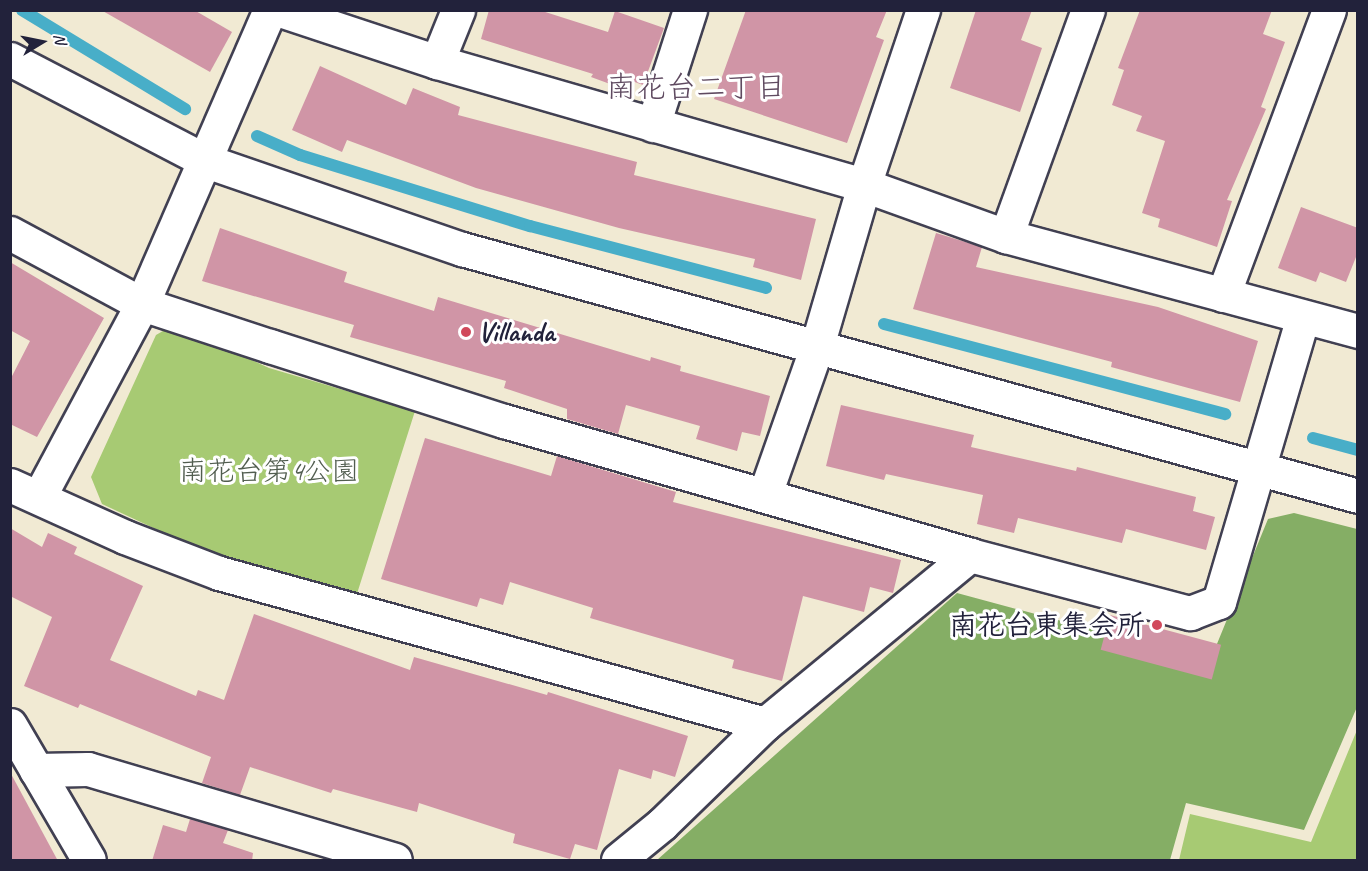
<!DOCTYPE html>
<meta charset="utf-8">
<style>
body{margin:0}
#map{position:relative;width:1368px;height:871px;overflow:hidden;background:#f1ead3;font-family:Caveat,"Klee One",sans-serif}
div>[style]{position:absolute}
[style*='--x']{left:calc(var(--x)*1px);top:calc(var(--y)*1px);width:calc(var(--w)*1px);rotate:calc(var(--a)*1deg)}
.green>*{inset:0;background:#a7ca73}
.forest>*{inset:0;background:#85ae65}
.stream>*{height:12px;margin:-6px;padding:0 6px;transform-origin:6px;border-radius:6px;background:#48aec8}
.building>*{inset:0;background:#d095a6;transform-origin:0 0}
.roads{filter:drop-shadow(2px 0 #414052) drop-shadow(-2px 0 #414052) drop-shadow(0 2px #414052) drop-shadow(0 -2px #414052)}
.minor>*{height:33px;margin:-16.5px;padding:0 16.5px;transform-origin:16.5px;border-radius:16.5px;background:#fff}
.dots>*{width:16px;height:16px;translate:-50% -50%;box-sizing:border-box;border:3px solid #fff;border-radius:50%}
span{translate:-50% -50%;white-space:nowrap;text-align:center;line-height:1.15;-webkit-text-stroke:6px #fff;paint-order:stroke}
.poi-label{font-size:28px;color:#22223b;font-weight:700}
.left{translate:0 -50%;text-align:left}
.right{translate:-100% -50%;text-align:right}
.park-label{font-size:28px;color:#515d4f}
.neighbourhood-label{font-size:30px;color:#5f4a60}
.frame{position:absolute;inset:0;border:12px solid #22223b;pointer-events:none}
.north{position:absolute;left:12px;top:12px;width:60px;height:60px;-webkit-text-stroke:4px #fff;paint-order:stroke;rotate:80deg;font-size:16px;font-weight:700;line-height:24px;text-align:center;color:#22223b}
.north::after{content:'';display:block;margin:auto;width:21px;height:27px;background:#22223b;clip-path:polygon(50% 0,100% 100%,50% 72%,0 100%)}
</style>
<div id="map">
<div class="green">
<i style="clip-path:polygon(175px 324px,269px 368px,415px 411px,355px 600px,220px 559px,102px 504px,91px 477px,156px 335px)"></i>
<i style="clip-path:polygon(1357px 730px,1357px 860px,1179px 860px,1190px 814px,1311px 842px)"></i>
</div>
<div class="forest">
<i style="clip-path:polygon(1294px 513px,1357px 529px,1357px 707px,1304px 830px,1186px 803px,1170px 860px,657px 860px,957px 593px,1210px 661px,1268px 519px)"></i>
</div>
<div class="stream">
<i style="--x:22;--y:10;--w:191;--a:31.3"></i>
<i style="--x:257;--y:136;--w:47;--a:23.8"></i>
<i style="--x:300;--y:155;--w:241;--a:17.2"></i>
<i style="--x:530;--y:226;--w:244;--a:14.7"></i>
<i style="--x:884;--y:324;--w:353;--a:14.8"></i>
<i style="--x:1313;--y:438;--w:47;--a:14.9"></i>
</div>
<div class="building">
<i style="clip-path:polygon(101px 10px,194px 10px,232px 32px,210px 72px)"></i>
<i style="clip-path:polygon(489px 10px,539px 10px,608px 32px,615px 11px,664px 28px,643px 85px,632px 81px,629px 91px,591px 77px,593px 74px,481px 39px)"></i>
<i style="clip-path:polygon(746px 10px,887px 10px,876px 37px,884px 40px,847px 143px,714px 99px)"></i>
<i style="clip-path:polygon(976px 10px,1032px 10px,1021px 40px,1042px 48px,1020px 112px,950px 88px)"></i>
<i style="clip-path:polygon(1140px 10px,1272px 10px,1263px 34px,1285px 42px,1261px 107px,1266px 109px,1227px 200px,1232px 201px,1217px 247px,1158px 227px,1160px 219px,1142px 213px,1165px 141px,1136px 131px,1142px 116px,1112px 105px,1124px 70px,1118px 68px)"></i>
<i style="clip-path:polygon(320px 66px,406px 105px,413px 88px,460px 107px,458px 115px,637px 162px,634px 175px,816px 219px,801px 280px,753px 267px,755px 259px,619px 228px,476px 188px,347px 140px,342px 152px,292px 130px)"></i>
<i style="clip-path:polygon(1301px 207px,1358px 228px,1358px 252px,1346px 282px,1320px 272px,1316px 282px,1278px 268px)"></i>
<i style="clip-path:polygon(220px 228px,347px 272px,344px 282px,434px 311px,438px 297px,650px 361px,651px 357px,681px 366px,680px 371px,770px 396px,760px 436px,742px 432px,737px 451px,696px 439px,700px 426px,626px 405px,618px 434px,567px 419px,567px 409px,504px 388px,506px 381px,350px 337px,354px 325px,202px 281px)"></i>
<i style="clip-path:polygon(936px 233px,982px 247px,976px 267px,1158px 307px,1258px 341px,1240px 402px,1111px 367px,1112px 362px,913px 309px)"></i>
<i style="clip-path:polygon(10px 262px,104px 318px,37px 437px,10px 424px,10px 380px,30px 341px,10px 330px)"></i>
<i style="clip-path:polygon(841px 405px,974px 435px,971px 447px,1076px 471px,1077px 467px,1196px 497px,1193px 511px,1215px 517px,1206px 550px,1126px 529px,1122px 543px,1018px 518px,1014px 533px,977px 524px,983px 495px,886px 474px,884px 480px,826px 466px)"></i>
<i style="clip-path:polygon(425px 438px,551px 476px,557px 456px,676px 492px,673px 502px,901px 560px,893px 593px,870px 587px,864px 612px,803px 596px,782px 681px,732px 668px,734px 660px,590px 618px,593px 608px,510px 582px,503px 605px,480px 598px,477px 607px,381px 579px)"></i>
<i style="clip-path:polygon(10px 528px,42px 547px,48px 533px,77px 547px,74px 554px,143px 586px,110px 660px,196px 696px,198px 690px,224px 700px,254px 614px,410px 670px,414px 657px,547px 695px,548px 692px,688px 736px,675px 777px,653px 770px,651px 779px,619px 769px,597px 850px,575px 844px,570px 859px,513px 843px,515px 834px,419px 803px,417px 812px,333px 789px,331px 793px,250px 767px,240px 795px,202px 783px,211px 757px,80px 704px,78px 708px,24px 686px,52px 617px,10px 596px)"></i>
<i style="left:1110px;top:615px;width:115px;height:36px;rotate:15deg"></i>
<i style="clip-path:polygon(10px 772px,58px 861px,10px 861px)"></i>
<i style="clip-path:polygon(190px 819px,228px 830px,223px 843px,253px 853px,252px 861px,152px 861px,163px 825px,186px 832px)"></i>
</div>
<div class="roads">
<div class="minor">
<i style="--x:280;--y:10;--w:165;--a:18.3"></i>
<i style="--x:437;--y:62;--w:444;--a:16.1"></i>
<i style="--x:864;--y:185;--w:151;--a:19.8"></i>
<i style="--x:1006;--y:236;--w:365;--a:15.1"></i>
<i style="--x:10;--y:59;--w:221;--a:27.5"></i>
<i style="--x:206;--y:161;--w:271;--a:19"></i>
<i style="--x:462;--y:249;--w:929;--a:15.41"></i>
<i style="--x:437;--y:62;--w:56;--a:-68"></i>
<i style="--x:653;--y:125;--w:121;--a:-72.2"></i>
<i style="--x:10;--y:233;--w:150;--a:28.3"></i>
<i style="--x:142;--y:304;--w:135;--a:18.2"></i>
<i style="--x:270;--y:346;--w:246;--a:17.8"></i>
<i style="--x:504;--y:421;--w:485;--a:16"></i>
<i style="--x:970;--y:555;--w:228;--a:14.8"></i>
<i style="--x:1190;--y:613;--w:31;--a:-21"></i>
<i style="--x:1219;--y:602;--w:297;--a:-73.6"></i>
<i style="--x:1006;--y:236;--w:240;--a:-70.1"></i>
<i style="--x:1223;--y:295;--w:304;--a:-69.6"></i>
<i style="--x:10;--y:485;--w:126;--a:24.3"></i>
<i style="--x:125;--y:537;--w:101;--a:21"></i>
<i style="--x:219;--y:573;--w:566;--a:15.46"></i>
<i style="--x:765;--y:494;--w:157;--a:-70.6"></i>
<i style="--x:817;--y:346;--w:168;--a:-73.7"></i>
<i style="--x:864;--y:185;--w:185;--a:-71.4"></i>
<i style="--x:39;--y:497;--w:219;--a:-61.9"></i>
<i style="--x:142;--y:304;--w:321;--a:-66.5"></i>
<i style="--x:10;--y:725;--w:156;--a:59.7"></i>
<i style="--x:36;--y:770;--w:52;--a:-1.1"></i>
<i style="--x:88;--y:769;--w:320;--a:16.5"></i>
<i style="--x:618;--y:860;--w:57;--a:-39.3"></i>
<i style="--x:662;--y:824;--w:144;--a:-44.2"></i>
<i style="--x:765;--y:724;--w:266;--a:-39.5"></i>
</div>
</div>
<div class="dots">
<i style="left:466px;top:332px;background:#d1495b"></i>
<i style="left:1157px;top:625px;background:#d1495b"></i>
</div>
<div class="poi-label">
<span class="left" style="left:478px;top:332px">Villanda</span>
<span class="right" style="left:1145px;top:625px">南花台東集会所</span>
</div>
<div class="park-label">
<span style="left:269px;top:471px">南花台第4公園</span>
</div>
<div class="neighbourhood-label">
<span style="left:696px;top:87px">南花台二丁目</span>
</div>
<div class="frame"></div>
<div class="north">N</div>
</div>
